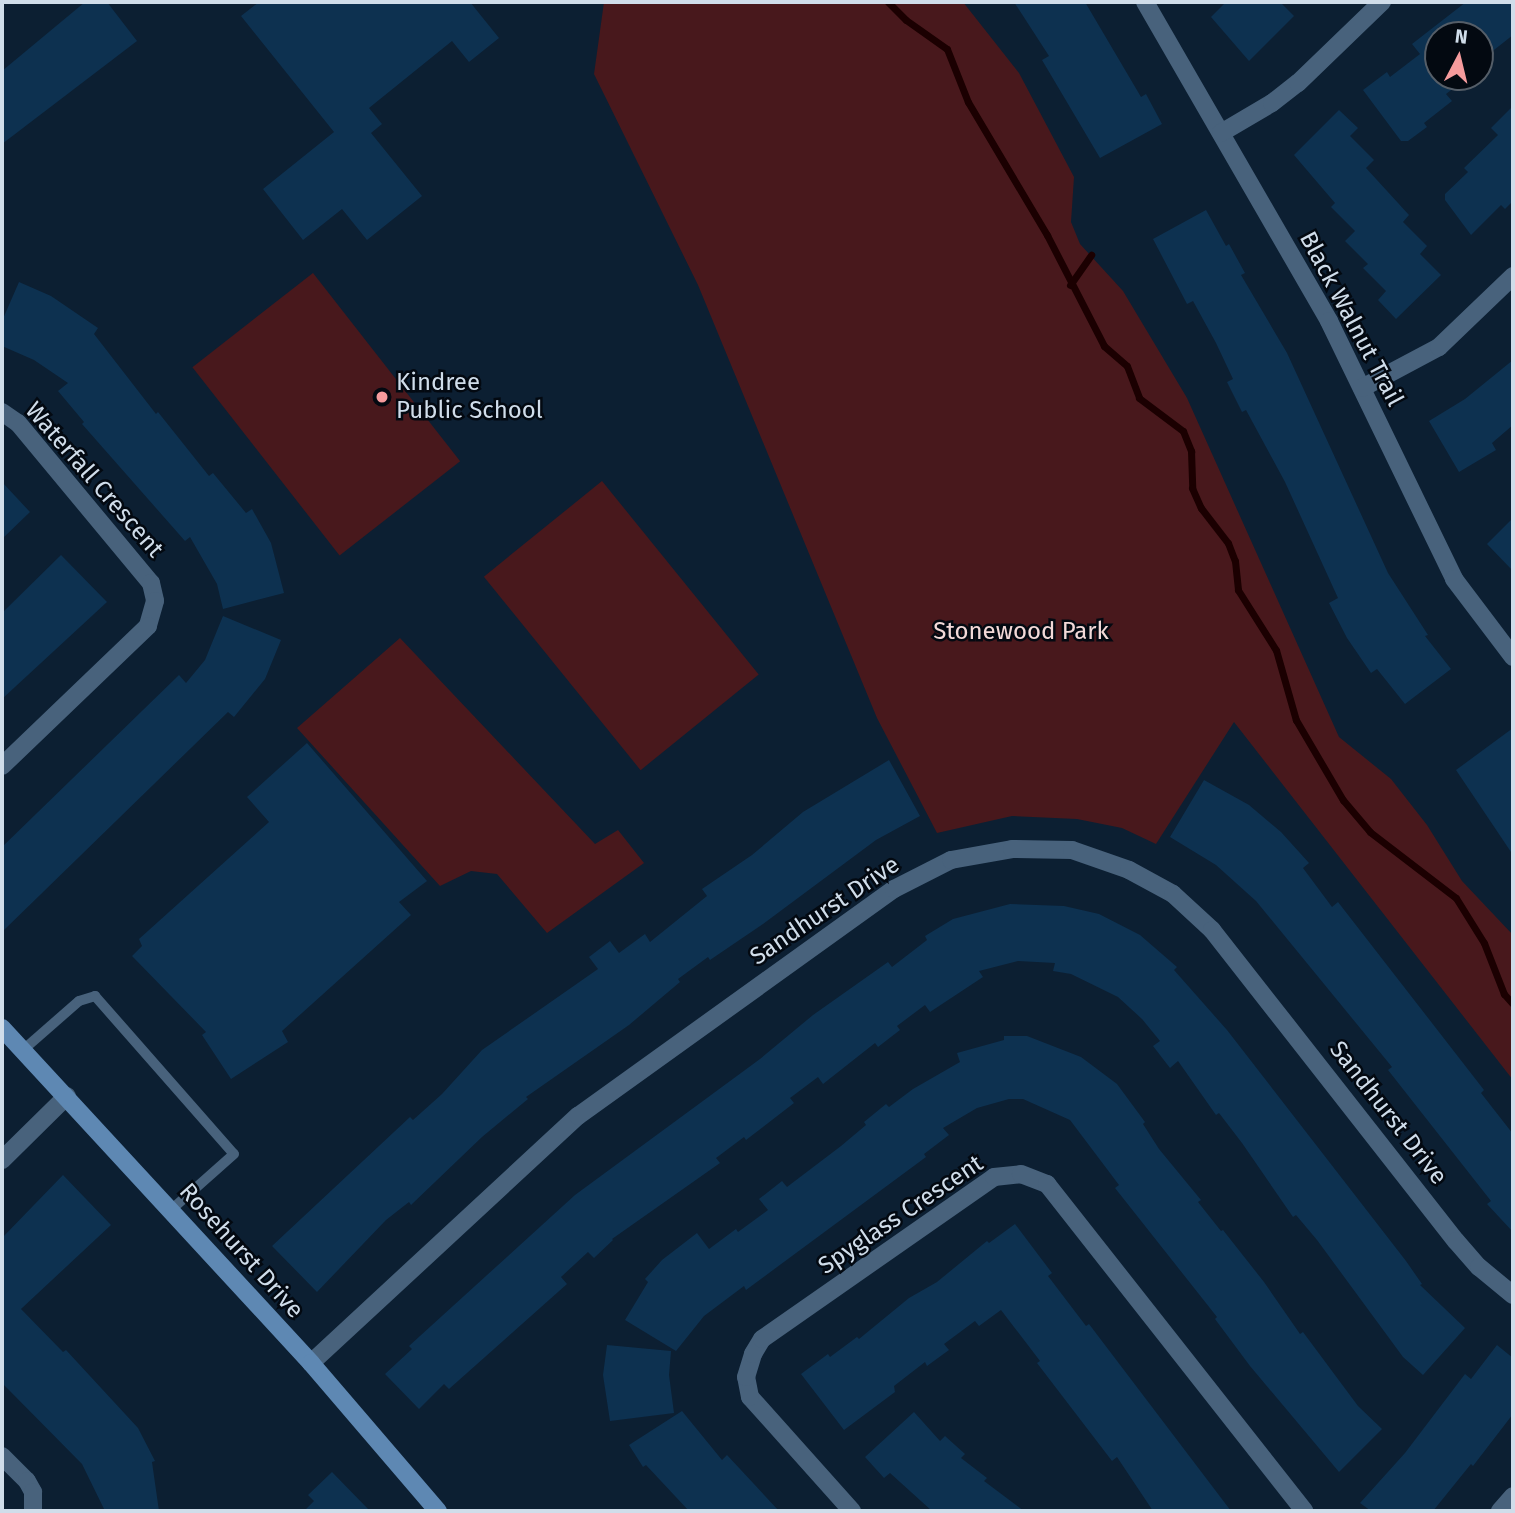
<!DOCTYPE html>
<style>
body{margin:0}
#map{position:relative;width:1515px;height:1513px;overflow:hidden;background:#0c1f32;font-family:"Fira Sans",sans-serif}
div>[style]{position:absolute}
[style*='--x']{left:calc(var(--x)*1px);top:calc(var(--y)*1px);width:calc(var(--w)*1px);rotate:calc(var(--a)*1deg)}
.green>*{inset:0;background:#48181c;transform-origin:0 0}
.stream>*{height:7px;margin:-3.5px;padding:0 3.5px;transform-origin:3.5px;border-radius:3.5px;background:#1b0001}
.building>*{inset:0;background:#0d3150}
.lane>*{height:10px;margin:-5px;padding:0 5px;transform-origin:5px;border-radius:5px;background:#48627c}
.street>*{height:18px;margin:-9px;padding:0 9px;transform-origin:9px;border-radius:9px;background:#48627c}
.secondary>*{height:18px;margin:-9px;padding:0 9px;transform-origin:9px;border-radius:9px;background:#5e88b3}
.dots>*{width:19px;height:19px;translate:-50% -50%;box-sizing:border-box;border:4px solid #030911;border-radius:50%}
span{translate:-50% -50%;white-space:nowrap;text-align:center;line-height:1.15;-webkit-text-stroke:5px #030911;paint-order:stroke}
.street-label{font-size:24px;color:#d0ddea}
.poi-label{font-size:24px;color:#d0ddea}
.left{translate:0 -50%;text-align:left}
.park-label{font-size:24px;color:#f3d9d8}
.frame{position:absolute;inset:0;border:4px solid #d0ddea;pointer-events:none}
.north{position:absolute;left:1424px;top:21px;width:70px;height:70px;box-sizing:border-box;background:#030911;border:2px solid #555e68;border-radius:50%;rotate:7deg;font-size:19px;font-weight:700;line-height:28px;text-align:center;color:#d0ddea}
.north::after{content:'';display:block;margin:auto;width:24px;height:32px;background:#f59b9d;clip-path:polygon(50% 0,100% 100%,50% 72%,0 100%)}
</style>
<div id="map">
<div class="green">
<i style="clip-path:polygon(604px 2px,963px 2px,1019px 73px,1074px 177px,1071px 222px,1080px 244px,1123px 291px,1187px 398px,1339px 737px,1391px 779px,1427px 825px,1462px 881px,1513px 935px,1513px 1080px,1234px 722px,1156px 844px,1122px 828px,1077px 819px,1012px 816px,937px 833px,877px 718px,698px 285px,594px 74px)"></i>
<i style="left:313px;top:273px;width:239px;height:153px;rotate:52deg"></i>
<i style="left:602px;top:481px;width:249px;height:152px;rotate:51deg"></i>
<i style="clip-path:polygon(400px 638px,595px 844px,618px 830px,644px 863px,547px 933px,497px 874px,471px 871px,440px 886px,297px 728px)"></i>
</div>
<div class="stream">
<i style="--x:888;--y:2;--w:25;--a:45"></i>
<i style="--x:906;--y:20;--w:50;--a:35.3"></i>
<i style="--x:947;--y:49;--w:57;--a:68.4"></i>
<i style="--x:968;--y:102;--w:155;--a:59.3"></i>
<i style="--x:1047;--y:235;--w:125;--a:62.8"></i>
<i style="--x:1104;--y:346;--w:30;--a:41"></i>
<i style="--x:1127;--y:366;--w:34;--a:69"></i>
<i style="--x:1139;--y:398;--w:55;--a:36.9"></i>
<i style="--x:1183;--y:431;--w:22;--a:68"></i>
<i style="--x:1191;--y:451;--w:37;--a:88"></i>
<i style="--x:1192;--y:488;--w:22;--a:66"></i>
<i style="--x:1201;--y:508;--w:44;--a:52.4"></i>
<i style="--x:1228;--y:543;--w:19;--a:69"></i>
<i style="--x:1235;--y:561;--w:29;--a:84"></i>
<i style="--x:1238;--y:590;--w:71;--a:57.7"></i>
<i style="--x:1276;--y:650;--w:73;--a:74.1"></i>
<i style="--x:1296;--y:720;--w:93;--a:59.6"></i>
<i style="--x:1343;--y:800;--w:42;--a:49.8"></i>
<i style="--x:1370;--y:832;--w:108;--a:37.5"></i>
<i style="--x:1456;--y:898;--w:53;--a:58.1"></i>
<i style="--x:1484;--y:943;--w:55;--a:68.6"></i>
<i style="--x:1504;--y:994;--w:13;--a:48"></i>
<i style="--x:1070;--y:285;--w:37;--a:-55"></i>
</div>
<div class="building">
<i style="clip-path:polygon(85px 2px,107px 2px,137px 41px,2px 144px,2px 71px)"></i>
<i style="clip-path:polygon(259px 2px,470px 2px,499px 38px,469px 62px,452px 41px,369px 108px,382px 124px,371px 133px,422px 196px,367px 240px,342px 209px,303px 240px,263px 189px,334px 132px,241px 16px)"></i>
<i style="clip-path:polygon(1014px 2px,1085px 2px,1141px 97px,1146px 94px,1162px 124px,1100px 158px,1042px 60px,1049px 56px)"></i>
<i style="clip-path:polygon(1226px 2px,1280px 2px,1294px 16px,1249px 61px,1211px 17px)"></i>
<i style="clip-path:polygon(1466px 2px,1513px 2px,1513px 35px,1480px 61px,1480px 35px,1444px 35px,1438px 27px,1438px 77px,1468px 77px,1446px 94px,1452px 101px,1424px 123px,1427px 127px,1408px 141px,1401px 141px,1363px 90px,1387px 72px,1390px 77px,1420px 54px,1412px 44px)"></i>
<i style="clip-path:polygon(1513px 106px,1513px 201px,1505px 209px,1501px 205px,1471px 235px,1445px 200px,1445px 194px,1468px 172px,1464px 168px,1498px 135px,1491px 128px)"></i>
<i style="clip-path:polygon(1339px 110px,1358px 128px,1350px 136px,1374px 160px,1366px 168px,1409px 215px,1403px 222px,1427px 246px,1420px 254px,1441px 275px,1396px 319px,1378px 300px,1386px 291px,1363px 268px,1368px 264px,1345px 241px,1355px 231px,1331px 207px,1335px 203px,1294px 155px)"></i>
<i style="clip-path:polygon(1206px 210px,1226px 246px,1229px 244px,1245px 273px,1241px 275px,1287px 353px,1388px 573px,1428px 635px,1425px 636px,1451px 669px,1405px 704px,1377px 669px,1371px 673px,1347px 638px,1329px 603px,1338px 598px,1285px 482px,1246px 410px,1242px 412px,1227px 382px,1233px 379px,1216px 343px,1193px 301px,1187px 304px,1153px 239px)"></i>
<i style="clip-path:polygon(19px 282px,51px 296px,98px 328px,94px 334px,156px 414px,158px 412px,209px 476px,213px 473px,246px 513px,252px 509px,271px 543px,284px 593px,223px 609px,217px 584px,190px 537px,185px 541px,82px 424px,84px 422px,58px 391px,68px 383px,34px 360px,2px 346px,2px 321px)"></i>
<i style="clip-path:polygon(1513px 360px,1513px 425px,1492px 443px,1496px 450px,1459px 472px,1429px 421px,1465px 399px)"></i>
<i style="clip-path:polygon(2px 482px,30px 512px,2px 539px)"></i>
<i style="clip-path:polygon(1513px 518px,1513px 571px,1487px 544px)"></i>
<i style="clip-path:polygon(61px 555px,107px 602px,2px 699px,2px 613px)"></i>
<i style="clip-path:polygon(223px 616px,281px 640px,265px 679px,234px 717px,228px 712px,2px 932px,2px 847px,179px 675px,186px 683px,205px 660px)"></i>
<i style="clip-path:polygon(1513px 728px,1513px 855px,1456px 770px)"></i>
<i style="clip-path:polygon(307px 743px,427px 881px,399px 902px,411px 915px,282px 1031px,288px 1042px,231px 1079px,202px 1035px,206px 1032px,132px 956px,142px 946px,139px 939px,269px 822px,247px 797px)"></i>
<i style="clip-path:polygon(889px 760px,920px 816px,876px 840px,763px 924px,710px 960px,708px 957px,678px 979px,680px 982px,629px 1025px,526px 1097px,528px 1099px,482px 1137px,411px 1205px,409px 1202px,386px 1220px,317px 1292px,272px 1246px,410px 1117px,413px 1120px,442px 1094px,482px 1050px,598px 969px,589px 957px,610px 941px,619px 953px,645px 934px,650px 942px,707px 896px,702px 889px,752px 855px,803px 812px)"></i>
<i style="clip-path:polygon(1204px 780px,1249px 805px,1281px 832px,1309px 863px,1303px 868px,1332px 907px,1338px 902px,1484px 1090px,1481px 1093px,1513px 1134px,1513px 1232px,1487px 1204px,1491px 1201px,1388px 1070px,1392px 1067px,1256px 901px,1216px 865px,1170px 837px)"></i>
<i style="clip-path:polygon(1010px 904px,1064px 906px,1099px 914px,1140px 935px,1177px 967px,1174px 970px,1227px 1030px,1406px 1261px,1422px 1284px,1420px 1285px,1465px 1328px,1423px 1375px,1403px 1357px,1317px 1240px,1296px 1215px,1293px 1217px,1242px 1143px,1219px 1113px,1216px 1115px,1178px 1061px,1170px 1068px,1153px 1046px,1160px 1041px,1142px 1019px,1118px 997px,1071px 974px,1053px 971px,1055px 963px,1018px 961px,979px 971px,983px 977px,930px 1012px,925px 1005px,897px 1026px,900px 1030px,878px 1047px,875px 1043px,823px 1084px,818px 1077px,790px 1098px,794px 1103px,746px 1140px,744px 1137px,716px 1158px,720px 1163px,612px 1239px,613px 1240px,594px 1258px,588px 1252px,561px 1277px,567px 1284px,449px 1389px,444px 1384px,419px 1409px,385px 1374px,412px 1349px,409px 1346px,575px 1195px,760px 1059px,813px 1015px,888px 962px,892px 967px,927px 940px,925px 936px,953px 919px)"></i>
<i style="clip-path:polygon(1004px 1036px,1027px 1036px,1081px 1057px,1117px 1084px,1145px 1122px,1143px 1124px,1159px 1149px,1201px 1200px,1198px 1202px,1221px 1231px,1223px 1230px,1264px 1282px,1300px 1334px,1303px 1332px,1358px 1406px,1382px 1429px,1339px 1472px,1250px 1366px,1215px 1319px,1217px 1317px,1115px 1188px,1119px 1185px,1070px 1120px,1023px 1099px,1009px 1099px,977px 1108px,943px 1128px,949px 1135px,924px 1154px,926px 1157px,746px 1290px,744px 1286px,704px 1316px,676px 1351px,625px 1320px,648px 1282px,645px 1279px,662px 1260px,697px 1233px,709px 1249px,736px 1229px,738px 1232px,768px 1210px,759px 1199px,782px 1181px,787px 1187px,841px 1146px,866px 1125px,864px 1122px,886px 1104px,889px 1107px,913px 1089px,960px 1062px,957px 1053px,1004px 1040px)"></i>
<i style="clip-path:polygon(63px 1175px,111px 1225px,21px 1309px,63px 1352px,66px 1350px,138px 1428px,155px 1461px,152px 1462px,159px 1511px,105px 1511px,82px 1464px,2px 1383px,2px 1238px)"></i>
<i style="clip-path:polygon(1015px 1224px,1052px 1273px,1048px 1276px,1086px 1326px,1089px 1324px,1231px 1511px,1153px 1511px,1117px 1457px,1112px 1461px,1037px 1363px,1040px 1361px,1001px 1310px,979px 1326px,975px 1321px,944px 1344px,949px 1350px,927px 1366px,925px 1362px,894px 1386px,895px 1392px,844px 1430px,801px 1374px,828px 1354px,830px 1357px,857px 1337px,859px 1339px,909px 1298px,937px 1282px,987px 1241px,989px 1243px)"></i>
<i style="clip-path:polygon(607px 1345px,671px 1351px,669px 1375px,674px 1413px,610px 1421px,603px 1375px)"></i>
<i style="clip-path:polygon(1497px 1345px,1513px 1358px,1513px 1414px,1473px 1466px,1471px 1464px,1433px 1511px,1371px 1511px,1360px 1503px,1405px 1453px,1465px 1374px,1471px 1379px)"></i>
<i style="clip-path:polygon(682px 1411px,722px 1460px,727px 1455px,779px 1511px,689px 1511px,646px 1465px,643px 1467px,629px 1445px)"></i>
<i style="clip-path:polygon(914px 1412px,940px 1441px,945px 1436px,965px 1454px,961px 1458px,987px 1478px,984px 1481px,1024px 1511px,932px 1511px,890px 1473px,884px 1478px,865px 1457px)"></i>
<i style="clip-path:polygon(332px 1472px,370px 1511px,304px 1511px,314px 1501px,308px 1495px)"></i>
</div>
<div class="lane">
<i style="--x:23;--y:1050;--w:74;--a:-41.2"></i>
<i style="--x:79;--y:1001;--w:17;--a:-17"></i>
<i style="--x:95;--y:996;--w:210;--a:48.7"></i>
<i style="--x:234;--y:1154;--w:84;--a:138.4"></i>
</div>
<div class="street">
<i style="--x:1145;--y:2;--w:368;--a:60"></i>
<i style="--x:1329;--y:321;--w:287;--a:64.1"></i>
<i style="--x:1454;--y:579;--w:98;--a:52.9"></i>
<i style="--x:1221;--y:133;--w:59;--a:-30.5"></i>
<i style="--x:1272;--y:103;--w:33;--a:-38"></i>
<i style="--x:1298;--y:83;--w:117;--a:-44"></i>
<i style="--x:1362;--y:388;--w:87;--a:-28"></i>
<i style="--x:1439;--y:347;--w:103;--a:-43.8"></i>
<i style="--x:2;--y:412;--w:19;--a:35"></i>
<i style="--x:18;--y:423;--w:208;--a:50.3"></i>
<i style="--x:151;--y:583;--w:18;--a:77"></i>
<i style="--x:155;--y:601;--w:26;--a:106"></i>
<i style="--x:148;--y:626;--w:202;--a:136.2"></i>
<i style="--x:2;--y:1160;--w:91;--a:-44.6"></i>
<i style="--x:311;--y:1363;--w:364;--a:-42.8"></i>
<i style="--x:578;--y:1116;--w:389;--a:-35.7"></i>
<i style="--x:894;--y:889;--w:64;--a:-27"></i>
<i style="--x:951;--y:860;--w:62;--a:-10.2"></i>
<i style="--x:1012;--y:849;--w:60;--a:1"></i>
<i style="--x:1072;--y:850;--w:60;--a:19.3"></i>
<i style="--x:1129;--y:870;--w:50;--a:28.6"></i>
<i style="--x:1173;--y:894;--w:53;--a:42.7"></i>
<i style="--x:1212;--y:930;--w:395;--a:51.9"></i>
<i style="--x:1456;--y:1241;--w:35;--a:49"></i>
<i style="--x:1479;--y:1267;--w:44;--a:39.5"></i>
<i style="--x:2;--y:1456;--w:35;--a:45"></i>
<i style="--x:27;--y:1481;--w:13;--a:61"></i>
<i style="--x:33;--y:1492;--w:19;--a:90"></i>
<i style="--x:852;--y:1511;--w:153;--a:-131.8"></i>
<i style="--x:750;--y:1397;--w:20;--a:-101"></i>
<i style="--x:746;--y:1377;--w:24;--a:-73"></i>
<i style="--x:753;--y:1354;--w:17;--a:-59"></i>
<i style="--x:762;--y:1339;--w:283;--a:-34.9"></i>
<i style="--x:994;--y:1177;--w:27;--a:-6"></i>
<i style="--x:1021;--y:1174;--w:28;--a:21"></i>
<i style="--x:1047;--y:1184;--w:416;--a:51.8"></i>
<i style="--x:1500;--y:1511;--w:20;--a:-49"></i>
</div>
<div class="secondary">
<i style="--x:2;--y:1028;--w:456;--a:47.3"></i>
<i style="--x:311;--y:1363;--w:195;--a:49.4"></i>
</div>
<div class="dots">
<i style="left:382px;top:397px;background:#f59b9d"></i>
</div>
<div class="street-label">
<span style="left:1351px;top:319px;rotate:62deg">Black Walnut Trail</span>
<span style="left:94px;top:480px;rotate:49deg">Waterfall Crescent</span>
<span style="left:825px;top:911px;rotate:-34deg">Sandhurst Drive</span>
<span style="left:1388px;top:1113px;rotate:52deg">Sandhurst Drive</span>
<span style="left:901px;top:1215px;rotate:-34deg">Spyglass Crescent</span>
<span style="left:241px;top:1251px;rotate:48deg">Rosehurst Drive</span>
</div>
<div class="poi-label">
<span class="left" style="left:396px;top:397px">Kindree<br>Public School</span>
</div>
<div class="park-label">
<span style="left:1021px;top:632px">Stonewood Park</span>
</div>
<div class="frame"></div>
<div class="north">N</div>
</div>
